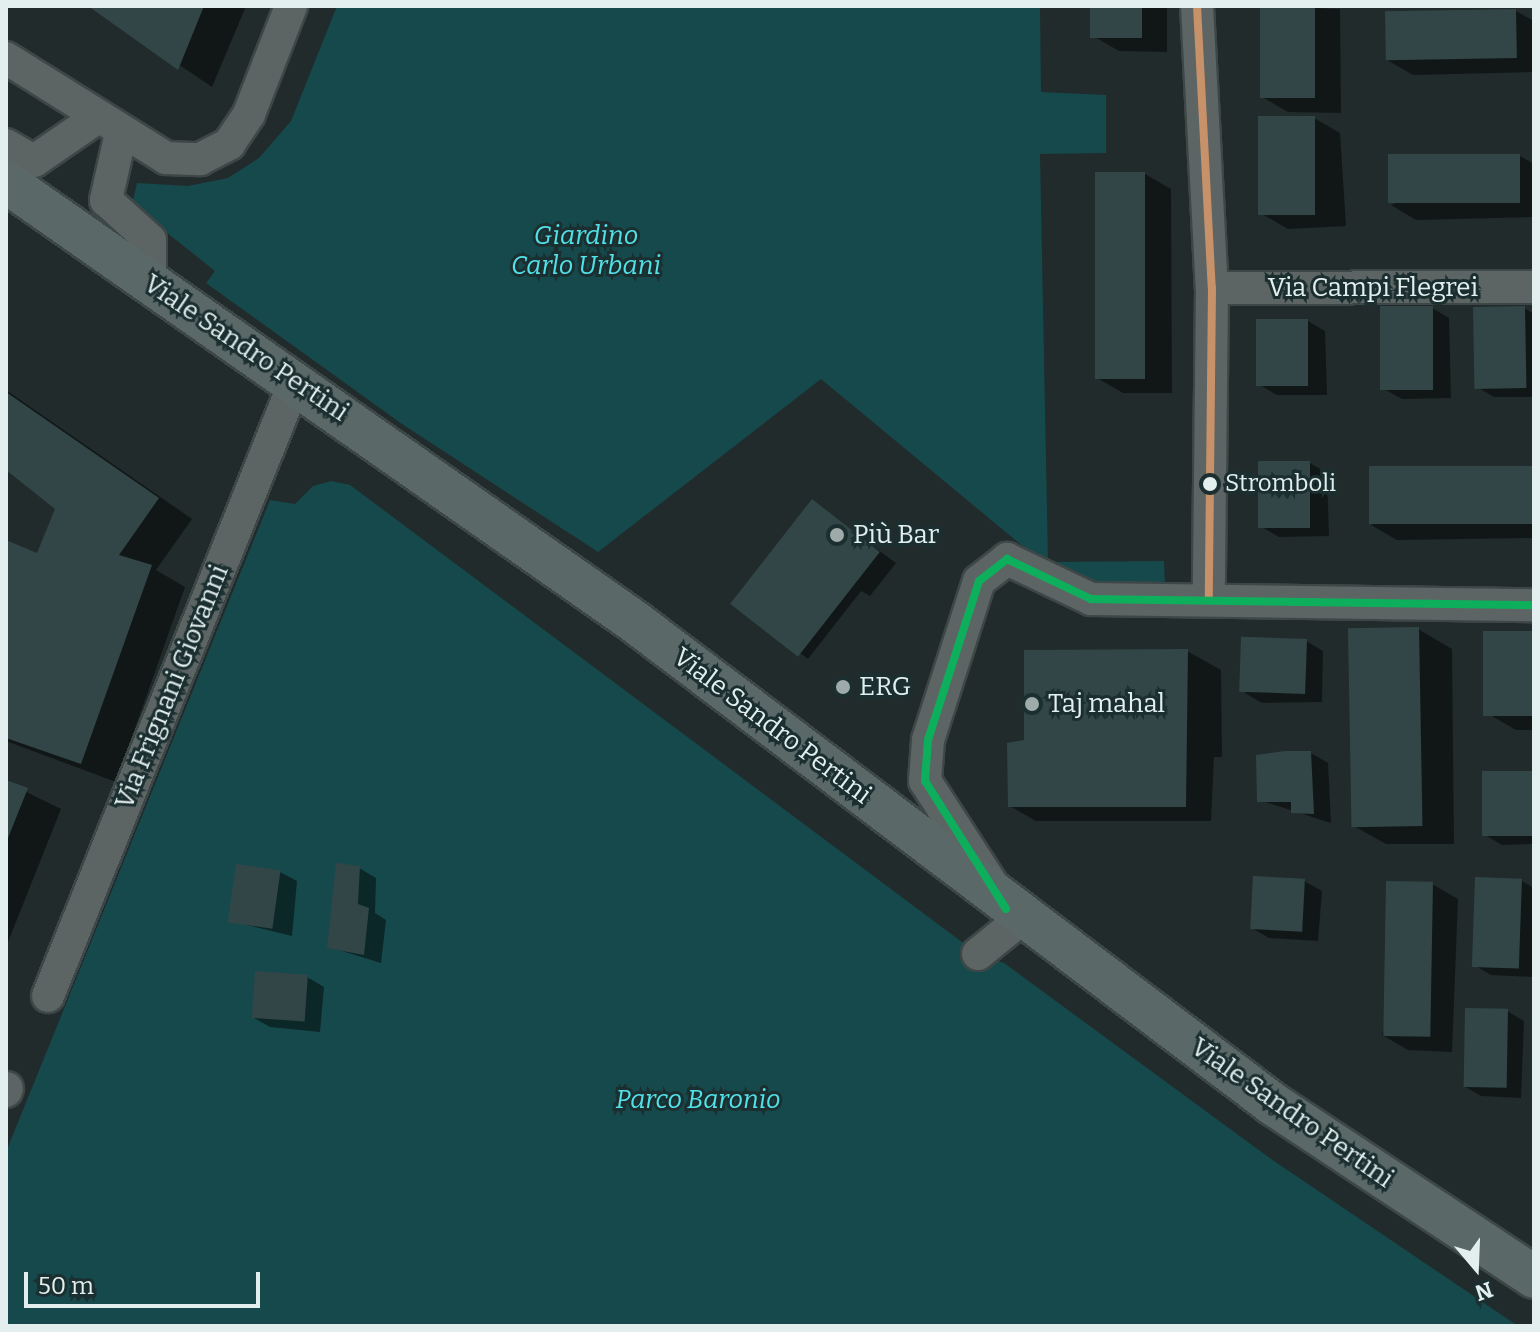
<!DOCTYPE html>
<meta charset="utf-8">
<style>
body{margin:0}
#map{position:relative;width:1540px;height:1332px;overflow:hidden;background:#212b2b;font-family:Bitter,serif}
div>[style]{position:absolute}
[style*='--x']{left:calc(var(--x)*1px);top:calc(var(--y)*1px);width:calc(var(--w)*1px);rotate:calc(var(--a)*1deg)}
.green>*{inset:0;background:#16494c}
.shadow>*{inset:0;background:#0007}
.building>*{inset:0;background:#324647;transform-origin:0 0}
.roads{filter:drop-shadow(2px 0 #3e4747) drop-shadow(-2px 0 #3e4747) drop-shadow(0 2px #3e4747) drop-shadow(0 -2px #3e4747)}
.minor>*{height:32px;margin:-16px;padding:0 16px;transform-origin:16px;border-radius:16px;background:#5c6464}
.major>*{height:42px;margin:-21px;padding:0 21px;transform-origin:21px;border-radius:21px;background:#5b6868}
.bus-1>*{height:8px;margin:-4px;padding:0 4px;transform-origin:4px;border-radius:4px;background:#c7916a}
.bus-2>*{height:8px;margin:-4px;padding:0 4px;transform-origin:4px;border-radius:4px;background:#0daf5c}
.dots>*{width:22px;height:22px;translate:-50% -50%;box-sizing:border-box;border:4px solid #1c2f30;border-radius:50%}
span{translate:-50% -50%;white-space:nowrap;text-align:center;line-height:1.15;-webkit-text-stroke:6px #1c2f30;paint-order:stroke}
.bus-label{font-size:24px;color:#e3eeee}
.left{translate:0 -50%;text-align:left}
.park-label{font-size:26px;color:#50e2e8;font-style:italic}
.street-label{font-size:26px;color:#e3eeee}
.poi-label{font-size:26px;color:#e3eeee}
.frame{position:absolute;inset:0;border:8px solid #e3eeee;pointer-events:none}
.north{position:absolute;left:1436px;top:1228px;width:80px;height:80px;-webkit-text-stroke:6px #1c2f30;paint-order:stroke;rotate:161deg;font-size:22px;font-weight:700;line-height:32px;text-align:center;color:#e3eeee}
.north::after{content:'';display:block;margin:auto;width:28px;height:36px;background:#e3eeee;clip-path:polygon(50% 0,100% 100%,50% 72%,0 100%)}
.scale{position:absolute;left:24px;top:1272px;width:236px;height:36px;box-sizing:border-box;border:4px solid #e3eeee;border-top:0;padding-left:10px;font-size:24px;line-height:28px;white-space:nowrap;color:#e3eeee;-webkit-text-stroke:6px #1c2f30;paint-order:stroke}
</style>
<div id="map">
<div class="green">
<i style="clip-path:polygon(337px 6px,1040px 6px,1041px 92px,1106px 95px,1106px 153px,1040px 154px,1048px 562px,1164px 561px,1165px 588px,1088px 585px,1037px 558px,821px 379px,598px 552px,402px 424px,206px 283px,215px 271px,132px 205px,137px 183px,188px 186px,228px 178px,259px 158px,291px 121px)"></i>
<i style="clip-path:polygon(331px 481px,350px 485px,978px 954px,1004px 963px,1271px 1159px,1518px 1326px,6px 1326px,6px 1152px,270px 500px,295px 504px,313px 486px)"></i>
</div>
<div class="shadow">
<i style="clip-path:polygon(92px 6px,246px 6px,212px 87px)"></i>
<i style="clip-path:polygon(1092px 6px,1167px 6px,1167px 52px,1119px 51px,1093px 36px)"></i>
<i style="clip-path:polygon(1262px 6px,1340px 9px,1341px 113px,1288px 112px,1262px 97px)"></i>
<i style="clip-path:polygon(1516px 11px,1534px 21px,1534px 72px,1413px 75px,1387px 60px)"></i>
<i style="clip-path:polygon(1314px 118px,1340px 133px,1346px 226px,1288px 229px,1262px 214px)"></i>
<i style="clip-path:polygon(1520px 156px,1534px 164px,1534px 217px,1416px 220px,1391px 205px)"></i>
<i style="clip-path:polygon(1145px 174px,1171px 189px,1172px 393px,1123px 393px,1097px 378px)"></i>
<i style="clip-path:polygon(1432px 308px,1449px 318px,1451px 398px,1402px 399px,1384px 389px)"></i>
<i style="clip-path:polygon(1524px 308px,1534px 314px,1534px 397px,1494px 397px,1477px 387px)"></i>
<i style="clip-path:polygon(1308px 321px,1325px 331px,1327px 395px,1277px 395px,1260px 385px)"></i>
<i style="clip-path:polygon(6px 390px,192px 519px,156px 570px,185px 587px,116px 782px,6px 741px,6px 542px,38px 556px,58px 508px,6px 468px)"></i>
<i style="clip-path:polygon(1310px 463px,1327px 473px,1329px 536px,1279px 537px,1262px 527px)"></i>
<i style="clip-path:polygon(1534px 468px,1534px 538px,1397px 540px,1371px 525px)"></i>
<i style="clip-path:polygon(812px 502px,896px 563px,870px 596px,861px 591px,808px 659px,734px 604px)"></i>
<i style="clip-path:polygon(1418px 629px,1452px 649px,1454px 844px,1386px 844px,1352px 825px)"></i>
<i style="clip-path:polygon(1534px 633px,1534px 730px,1516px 730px,1490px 715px)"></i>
<i style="clip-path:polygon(1306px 641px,1323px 651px,1322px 702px,1262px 703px,1245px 693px)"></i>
<i style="clip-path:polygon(1187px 651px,1221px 670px,1222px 757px,1214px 757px,1211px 821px,1036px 821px,1010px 806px,1037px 744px)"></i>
<i style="clip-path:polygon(1311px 753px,1328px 763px,1331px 823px,1259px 800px)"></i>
<i style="clip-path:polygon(1534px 773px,1534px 844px,1502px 845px,1485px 835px)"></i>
<i style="clip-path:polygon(6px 782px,61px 809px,6px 947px)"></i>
<i style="clip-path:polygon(359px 868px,376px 878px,375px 913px,386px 920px,381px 963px,329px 947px)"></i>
<i style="clip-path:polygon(280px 872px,297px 881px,292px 936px,234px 922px)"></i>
<i style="clip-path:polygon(1304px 881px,1322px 891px,1318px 941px,1269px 938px,1252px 928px)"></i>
<i style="clip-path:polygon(1522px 881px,1534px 888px,1534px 977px,1491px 975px,1474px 965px)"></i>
<i style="clip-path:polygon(1432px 884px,1458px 899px,1452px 1052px,1408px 1050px,1382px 1035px)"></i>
<i style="clip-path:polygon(307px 977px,324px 987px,320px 1032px,270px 1027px,252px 1017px)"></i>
<i style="clip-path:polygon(1507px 1011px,1524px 1021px,1521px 1098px,1481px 1096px,1464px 1086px)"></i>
</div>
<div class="building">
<i style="clip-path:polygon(88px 6px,204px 6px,178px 70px)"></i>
<i style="left:1090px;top:6px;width:52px;height:32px"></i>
<i style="left:1260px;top:6px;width:55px;height:92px"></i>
<i style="left:1516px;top:9px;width:49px;height:131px;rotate:89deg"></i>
<i style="left:1258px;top:116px;width:57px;height:99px"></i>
<i style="left:1520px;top:154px;width:49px;height:132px;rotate:90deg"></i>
<i style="left:1145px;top:172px;width:207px;height:50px;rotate:90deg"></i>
<i style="left:1380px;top:306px;width:53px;height:84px"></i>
<i style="left:1525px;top:306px;width:82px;height:52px;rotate:89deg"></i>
<i style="left:1256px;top:319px;width:52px;height:67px"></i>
<i style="clip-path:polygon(6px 392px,159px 498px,119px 555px,152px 565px,81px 764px,6px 738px,6px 540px,37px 553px,55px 509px,6px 470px)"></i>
<i style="left:1258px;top:461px;width:52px;height:67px"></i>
<i style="left:1534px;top:466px;width:58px;height:165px;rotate:90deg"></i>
<i style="left:812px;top:499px;width:86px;height:133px;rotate:38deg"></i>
<i style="left:1419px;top:627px;width:199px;height:71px;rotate:89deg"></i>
<i style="left:1483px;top:631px;width:51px;height:85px"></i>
<i style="left:1307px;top:639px;width:55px;height:66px;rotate:92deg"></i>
<i style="clip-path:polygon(1188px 649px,1186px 807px,1008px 807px,1007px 743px,1024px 740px,1024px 650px)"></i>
<i style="clip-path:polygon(1285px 751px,1311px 751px,1314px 814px,1291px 813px,1291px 802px,1257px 802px,1256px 755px)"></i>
<i style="left:1482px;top:771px;width:52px;height:65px"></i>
<i style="clip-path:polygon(6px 780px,28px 788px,6px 843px)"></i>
<i style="clip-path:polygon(336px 863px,360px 866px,358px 904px,369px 908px,364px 955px,327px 948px)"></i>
<i style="left:236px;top:864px;width:45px;height:59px;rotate:8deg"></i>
<i style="left:1253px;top:876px;width:52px;height:53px;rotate:3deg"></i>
<i style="left:1475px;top:877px;width:47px;height:90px;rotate:2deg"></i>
<i style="left:1386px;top:881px;width:47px;height:155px;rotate:1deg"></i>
<i style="left:255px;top:971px;width:53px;height:47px;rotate:4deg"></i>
<i style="left:1465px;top:1008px;width:43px;height:79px;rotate:1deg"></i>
</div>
<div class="roads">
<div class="minor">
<i style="--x:1197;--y:6;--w:282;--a:87"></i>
<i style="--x:1212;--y:288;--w:311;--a:90.6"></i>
<i style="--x:6;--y:58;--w:189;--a:32"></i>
<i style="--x:166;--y:158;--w:34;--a:2"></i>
<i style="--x:200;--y:159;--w:33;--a:-27"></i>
<i style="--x:229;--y:144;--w:36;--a:-56"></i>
<i style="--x:249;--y:114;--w:116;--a:-68.7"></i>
<i style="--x:121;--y:133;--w:69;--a:102.6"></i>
<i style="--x:106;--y:200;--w:59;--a:42.3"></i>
<i style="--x:150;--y:240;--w:43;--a:90"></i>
<i style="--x:6;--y:145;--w:32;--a:30"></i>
<i style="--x:34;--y:161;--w:74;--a:-34.5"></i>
<i style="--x:1212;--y:288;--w:322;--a:-0.2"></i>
<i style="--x:993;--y:886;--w:125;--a:-122.9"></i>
<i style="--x:925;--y:781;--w:41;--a:-85.8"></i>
<i style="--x:928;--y:740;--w:167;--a:-72.2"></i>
<i style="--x:979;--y:581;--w:36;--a:-38"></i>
<i style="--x:1007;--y:559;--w:93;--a:25.5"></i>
<i style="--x:1091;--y:599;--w:443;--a:0.8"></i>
<i style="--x:978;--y:954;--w:55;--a:-39.1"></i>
<i style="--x:48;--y:996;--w:665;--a:-68.1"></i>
<i style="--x:6;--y:1091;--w:3;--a:-72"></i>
</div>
<div class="major">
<i style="--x:6;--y:182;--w:768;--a:34.97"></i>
<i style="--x:635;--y:622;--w:800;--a:37.07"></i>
<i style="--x:1273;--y:1104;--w:313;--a:33.5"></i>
</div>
</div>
<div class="bus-1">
<i style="--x:1197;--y:6;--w:282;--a:87"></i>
<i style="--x:1212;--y:288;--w:311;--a:90.6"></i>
</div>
<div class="bus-2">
<i style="--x:1006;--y:909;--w:151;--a:-122.3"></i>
<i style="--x:925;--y:781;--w:41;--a:-85.8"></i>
<i style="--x:928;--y:740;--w:167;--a:-72.2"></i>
<i style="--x:979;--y:581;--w:36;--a:-38"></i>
<i style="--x:1007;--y:559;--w:93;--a:25.5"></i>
<i style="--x:1091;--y:599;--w:443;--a:0.8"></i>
</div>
<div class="dots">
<i style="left:1210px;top:484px;background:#e3eeee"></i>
<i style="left:837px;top:535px;background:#9faaaa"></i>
<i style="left:843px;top:687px;background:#9faaaa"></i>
<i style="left:1032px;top:704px;background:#9faaaa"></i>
</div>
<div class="bus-label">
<span class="left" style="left:1225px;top:484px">Stromboli</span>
</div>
<div class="park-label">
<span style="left:586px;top:251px">Giardino<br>Carlo Urbani</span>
<span style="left:698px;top:1100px">Parco Baronio</span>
</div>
<div class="street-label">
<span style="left:1373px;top:288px">Via Campi Flegrei</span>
<span style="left:246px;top:348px;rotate:34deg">Viale Sandro Pertini</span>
<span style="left:172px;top:687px;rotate:-68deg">Via Frignani Giovanni</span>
<span style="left:772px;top:726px;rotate:37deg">Viale Sandro Pertini</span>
<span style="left:1292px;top:1113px;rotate:35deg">Viale Sandro Pertini</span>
</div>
<div class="poi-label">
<span class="left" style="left:853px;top:535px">Più Bar</span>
<span class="left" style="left:859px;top:687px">ERG</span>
<span class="left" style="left:1048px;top:704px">Taj mahal</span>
</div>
<div class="frame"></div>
<div class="north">N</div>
<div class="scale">50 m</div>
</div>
